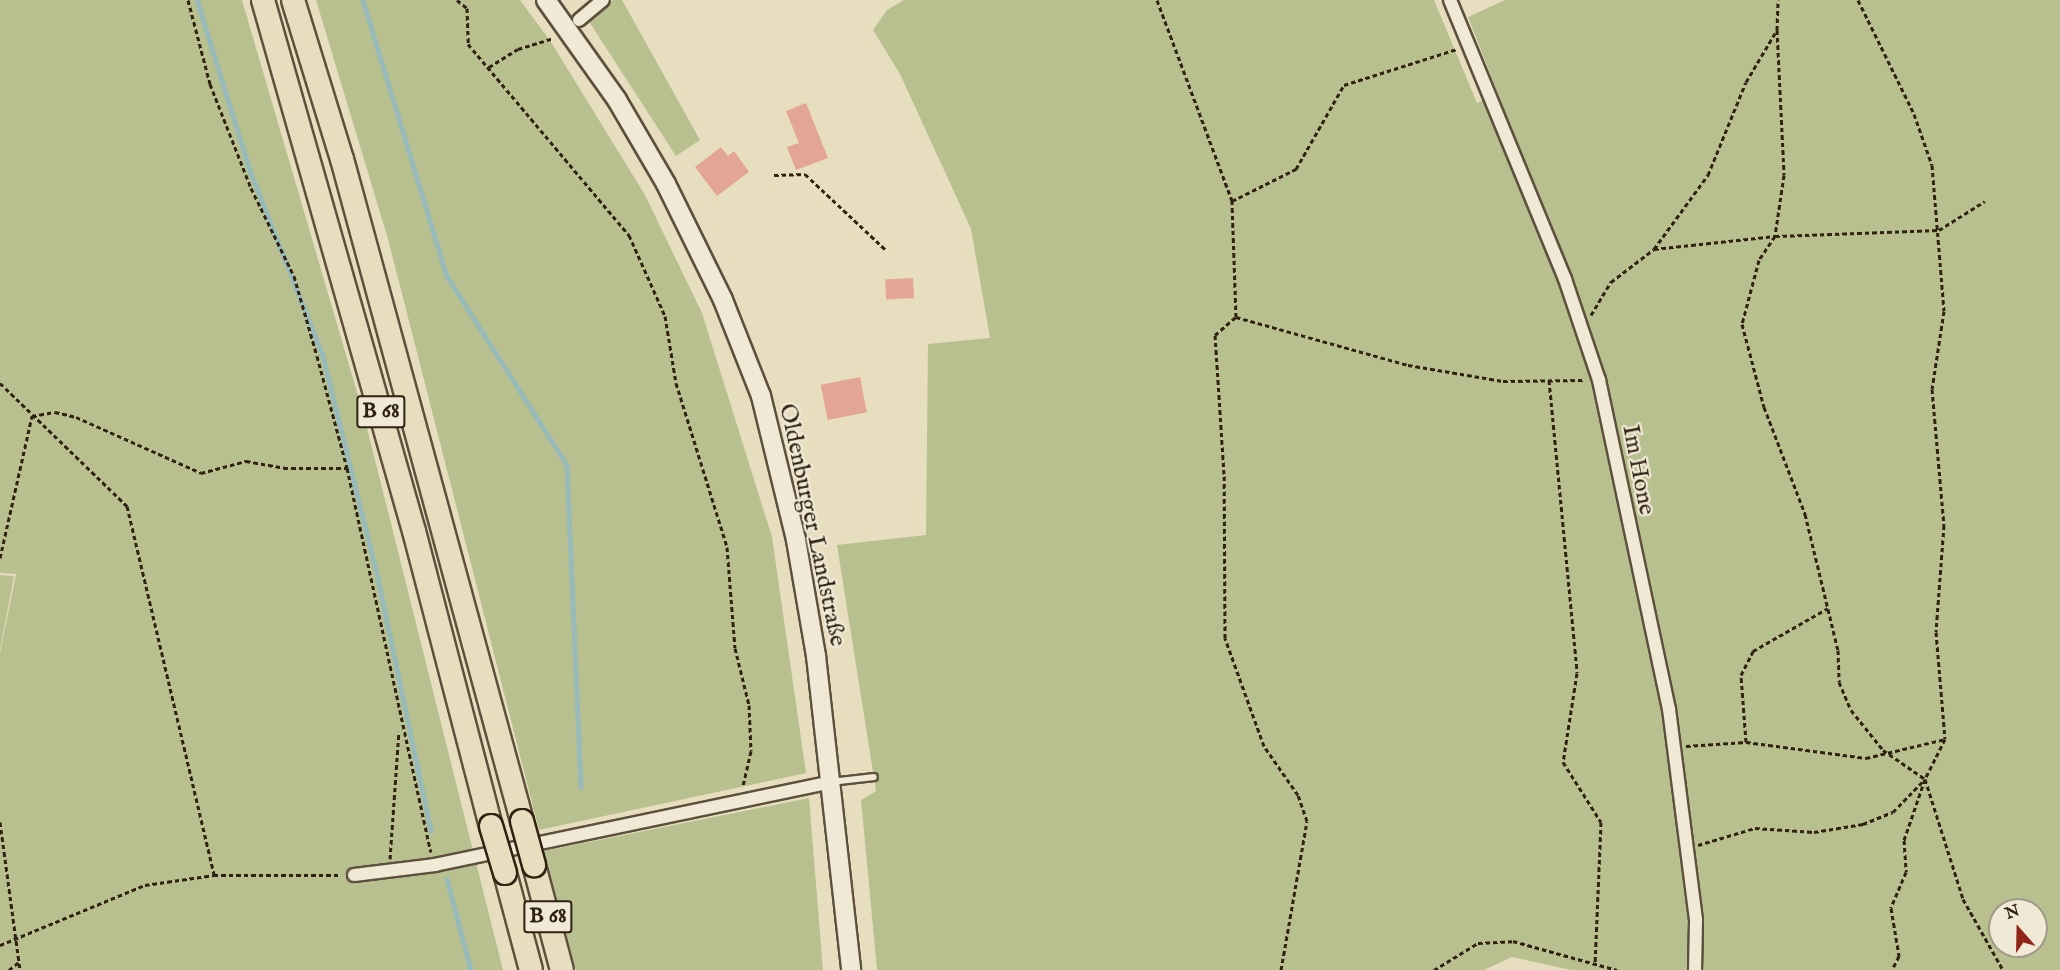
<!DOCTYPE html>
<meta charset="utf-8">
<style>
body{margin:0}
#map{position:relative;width:2060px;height:970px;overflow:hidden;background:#e7ddbf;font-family:"IM FELL English",serif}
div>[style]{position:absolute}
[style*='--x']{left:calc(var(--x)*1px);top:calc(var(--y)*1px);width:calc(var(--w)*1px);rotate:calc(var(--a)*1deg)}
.green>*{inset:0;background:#b9c090}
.stream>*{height:4.5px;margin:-2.25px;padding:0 2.25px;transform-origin:2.25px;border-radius:2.25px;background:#98bab8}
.building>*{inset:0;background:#e3a695;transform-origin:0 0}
.path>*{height:3px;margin-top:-1.5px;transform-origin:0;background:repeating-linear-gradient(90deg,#302111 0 4.5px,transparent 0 7.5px)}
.roads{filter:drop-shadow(2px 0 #5e503c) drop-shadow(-2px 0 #5e503c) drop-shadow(0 2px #5e503c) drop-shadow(0 -2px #5e503c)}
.lane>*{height:6px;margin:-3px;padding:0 3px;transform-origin:3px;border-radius:3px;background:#efe9d5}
.street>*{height:12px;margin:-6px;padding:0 6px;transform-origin:6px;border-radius:6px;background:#efe9d5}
.secondary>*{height:18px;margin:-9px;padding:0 9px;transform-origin:9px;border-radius:9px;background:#efe9d5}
.highway>*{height:22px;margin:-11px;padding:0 11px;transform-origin:11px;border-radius:11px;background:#e7ddbf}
.bridges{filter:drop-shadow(2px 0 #302111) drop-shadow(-2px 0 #302111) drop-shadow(0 2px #302111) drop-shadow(0 -2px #302111)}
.highway-bridge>*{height:22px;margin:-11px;padding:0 11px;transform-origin:11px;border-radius:11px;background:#e7ddbf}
span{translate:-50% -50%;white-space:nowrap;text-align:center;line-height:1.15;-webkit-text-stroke:4.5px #efe9d5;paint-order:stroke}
.shield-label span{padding:2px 4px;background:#efe9d5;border:2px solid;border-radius:4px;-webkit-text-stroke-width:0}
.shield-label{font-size:22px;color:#302111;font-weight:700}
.street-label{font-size:24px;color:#302111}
.north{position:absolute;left:1988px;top:898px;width:60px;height:60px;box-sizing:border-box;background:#efe9d5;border:2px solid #a39987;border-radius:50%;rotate:340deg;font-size:16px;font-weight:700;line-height:24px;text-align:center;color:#302111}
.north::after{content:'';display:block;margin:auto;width:21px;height:27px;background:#8f2418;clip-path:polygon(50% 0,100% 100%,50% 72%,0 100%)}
</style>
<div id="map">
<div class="green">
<i style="clip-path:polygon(0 0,242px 0,364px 416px,503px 970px,0 970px,0 653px,16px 574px,0 573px)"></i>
<i style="clip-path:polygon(316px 0,520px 0,551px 42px,645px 195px,702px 313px,772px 537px,806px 773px,539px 830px,388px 239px)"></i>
<i style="clip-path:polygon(613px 0,622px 0,700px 140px,676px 156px,588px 20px)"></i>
<i style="clip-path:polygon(evenodd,904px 0,1434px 0,1477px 103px,1498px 94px,1468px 17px,1505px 0,2060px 0,2060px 970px,1571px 970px,1512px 957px,1484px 970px,877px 970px,861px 800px,876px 791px,837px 545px,926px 535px,928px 344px,990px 338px,971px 229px,900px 74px,873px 30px,887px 10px,904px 0,2000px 910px,2036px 910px,2036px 946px,2000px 946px,2000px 910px)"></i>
<i style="clip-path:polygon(0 575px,14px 576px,0 650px)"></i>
<i style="clip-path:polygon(809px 798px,823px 970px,576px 970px,544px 851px)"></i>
</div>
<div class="stream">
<i style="--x:197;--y:0;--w:181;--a:72.7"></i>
<i style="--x:251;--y:173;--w:197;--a:68.5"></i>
<i style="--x:323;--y:356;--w:230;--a:76.1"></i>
<i style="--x:378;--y:579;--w:257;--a:78.1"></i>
<i style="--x:363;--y:0;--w:288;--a:73.1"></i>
<i style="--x:447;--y:276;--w:224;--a:57.6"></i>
<i style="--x:567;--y:465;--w:322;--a:87.5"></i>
<i style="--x:447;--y:879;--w:94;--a:75.2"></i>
</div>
<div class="building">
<i style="clip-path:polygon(806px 103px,828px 158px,796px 170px,787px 147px,799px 143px,786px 111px)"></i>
<i style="clip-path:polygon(721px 147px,728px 156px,734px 151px,749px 172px,717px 196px,695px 167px)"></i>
<i style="left:913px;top:278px;width:20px;height:28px;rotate:87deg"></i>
<i style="left:860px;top:377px;width:36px;height:40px;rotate:79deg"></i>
</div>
<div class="path">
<i style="--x:188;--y:0;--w:87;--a:75.3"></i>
<i style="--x:210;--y:84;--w:112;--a:68.5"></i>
<i style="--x:251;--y:188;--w:98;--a:64"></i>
<i style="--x:294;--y:276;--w:83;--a:74"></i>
<i style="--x:317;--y:356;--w:116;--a:75"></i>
<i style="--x:347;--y:468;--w:393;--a:77.7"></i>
<i style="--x:457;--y:0;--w:13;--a:39"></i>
<i style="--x:467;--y:8;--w:36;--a:88"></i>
<i style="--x:468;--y:44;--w:250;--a:49.9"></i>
<i style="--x:629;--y:235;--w:89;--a:66"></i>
<i style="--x:665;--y:316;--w:68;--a:80.7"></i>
<i style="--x:676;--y:383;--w:172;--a:72.7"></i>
<i style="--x:727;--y:547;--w:101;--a:85.5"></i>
<i style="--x:735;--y:648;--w:59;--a:76.2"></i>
<i style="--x:749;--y:705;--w:46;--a:87.5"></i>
<i style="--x:751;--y:751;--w:37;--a:103"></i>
<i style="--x:1157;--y:0;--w:215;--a:69.5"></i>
<i style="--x:1858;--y:0;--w:127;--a:63.8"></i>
<i style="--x:1914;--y:114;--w:54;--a:70.6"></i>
<i style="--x:1932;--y:165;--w:146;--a:85.3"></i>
<i style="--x:1944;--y:311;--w:79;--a:98.7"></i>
<i style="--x:1932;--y:389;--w:137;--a:85"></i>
<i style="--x:1944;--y:525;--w:107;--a:94.3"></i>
<i style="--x:1936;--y:632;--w:107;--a:85.2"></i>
<i style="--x:1945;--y:739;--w:45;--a:116.6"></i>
<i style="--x:1925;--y:779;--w:126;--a:72.4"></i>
<i style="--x:1963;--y:899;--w:81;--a:60.6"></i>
<i style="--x:1777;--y:30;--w:145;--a:87.2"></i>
<i style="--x:1784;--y:175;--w:62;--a:98.4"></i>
<i style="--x:1775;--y:236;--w:29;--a:124"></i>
<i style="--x:1759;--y:260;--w:66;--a:104.9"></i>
<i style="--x:1742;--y:324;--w:86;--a:75.2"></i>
<i style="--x:1764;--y:407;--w:115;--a:69"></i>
<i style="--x:1805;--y:514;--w:140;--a:76.4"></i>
<i style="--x:1838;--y:650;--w:32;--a:88"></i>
<i style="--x:1839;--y:682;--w:30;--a:67"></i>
<i style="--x:1851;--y:710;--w:51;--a:51.3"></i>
<i style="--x:1883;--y:750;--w:51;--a:34.6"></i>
<i style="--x:1925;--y:779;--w:65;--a:109"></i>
<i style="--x:1904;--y:840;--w:32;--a:86"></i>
<i style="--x:1906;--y:872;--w:39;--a:113"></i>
<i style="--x:1891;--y:908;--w:49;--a:80.5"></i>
<i style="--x:1899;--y:956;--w:16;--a:117"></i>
<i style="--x:489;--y:67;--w:34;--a:-32"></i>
<i style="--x:518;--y:49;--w:37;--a:-17"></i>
<i style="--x:774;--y:175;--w:31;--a:-2"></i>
<i style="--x:805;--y:174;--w:112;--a:43.2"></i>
<i style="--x:1654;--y:249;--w:122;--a:-6.1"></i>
<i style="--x:1775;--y:236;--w:164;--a:-2.1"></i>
<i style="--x:1939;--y:230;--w:54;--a:-32.2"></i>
<i style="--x:1591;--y:315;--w:39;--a:-59"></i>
<i style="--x:1611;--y:282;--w:54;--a:-37.5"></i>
<i style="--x:1654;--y:249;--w:92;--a:-53.9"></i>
<i style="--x:1708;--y:175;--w:100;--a:-67.8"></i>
<i style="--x:1746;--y:82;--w:61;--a:-59.2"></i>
<i style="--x:1777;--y:30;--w:30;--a:-88"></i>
<i style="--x:1236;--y:317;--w:116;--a:-92"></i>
<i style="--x:1232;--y:201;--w:72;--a:-26.6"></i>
<i style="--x:1296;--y:169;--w:97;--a:-60.3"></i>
<i style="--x:1344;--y:85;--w:119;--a:-17.7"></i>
<i style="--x:1549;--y:380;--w:294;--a:84.5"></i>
<i style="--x:1577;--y:673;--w:90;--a:98.9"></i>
<i style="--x:1563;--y:762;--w:71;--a:57.7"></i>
<i style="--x:1601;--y:822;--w:141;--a:92.4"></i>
<i style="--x:0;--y:383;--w:177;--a:44.1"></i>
<i style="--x:127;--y:506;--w:379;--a:76.7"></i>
<i style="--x:32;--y:416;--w:23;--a:-10"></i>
<i style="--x:55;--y:412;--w:22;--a:13"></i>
<i style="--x:76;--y:417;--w:137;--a:24.1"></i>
<i style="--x:201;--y:473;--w:47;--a:-14.9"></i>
<i style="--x:246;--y:461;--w:39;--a:10"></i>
<i style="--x:284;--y:468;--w:63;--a:0"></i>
<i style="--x:0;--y:558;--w:146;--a:-77.3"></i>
<i style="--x:1746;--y:742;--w:67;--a:-94.3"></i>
<i style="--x:1741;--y:675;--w:27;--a:-63"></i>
<i style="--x:1753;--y:651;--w:86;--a:-29.8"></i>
<i style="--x:1686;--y:746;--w:60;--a:-3.8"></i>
<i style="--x:1746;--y:742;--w:121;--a:7.6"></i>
<i style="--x:1866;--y:758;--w:81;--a:-13.5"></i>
<i style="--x:0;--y:822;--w:149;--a:82.3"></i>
<i style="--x:1698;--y:845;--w:59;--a:-16.6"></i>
<i style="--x:1755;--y:828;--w:59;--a:3.9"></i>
<i style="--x:1814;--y:832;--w:50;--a:-9.3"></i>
<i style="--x:1863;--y:824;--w:32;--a:-22"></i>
<i style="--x:1893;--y:812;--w:45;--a:-45.9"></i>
<i style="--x:390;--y:859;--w:128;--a:-86"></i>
<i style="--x:0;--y:945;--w:157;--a:-22.5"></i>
<i style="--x:145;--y:885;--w:70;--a:-8.2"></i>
<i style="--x:214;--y:875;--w:126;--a:0"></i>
<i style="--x:9;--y:970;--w:13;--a:-39"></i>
<i style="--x:1281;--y:970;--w:151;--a:-80.1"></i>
<i style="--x:1307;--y:821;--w:28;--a:-109"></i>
<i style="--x:1298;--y:795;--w:60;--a:-124.8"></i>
<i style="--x:1264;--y:746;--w:115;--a:-109.9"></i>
<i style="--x:1225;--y:638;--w:164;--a:-90.3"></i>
<i style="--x:1224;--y:474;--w:139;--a:-93.7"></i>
<i style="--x:1215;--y:335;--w:28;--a:-41"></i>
<i style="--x:1236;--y:317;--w:179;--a:15.6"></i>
<i style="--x:1408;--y:365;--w:96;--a:9.6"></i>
<i style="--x:1503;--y:381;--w:82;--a:-0.7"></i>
<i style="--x:1434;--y:970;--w:52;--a:-31.5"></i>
<i style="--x:1478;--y:943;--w:35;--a:-3"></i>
<i style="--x:1513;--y:941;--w:108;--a:15.6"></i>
</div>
<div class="roads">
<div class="lane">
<i style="--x:831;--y:782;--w:43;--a:-6.6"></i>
</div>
<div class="street">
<i style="--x:1450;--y:0;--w:302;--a:67.6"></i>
<i style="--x:1565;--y:279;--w:107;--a:71.4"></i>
<i style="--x:1599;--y:380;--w:336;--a:78"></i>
<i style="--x:1669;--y:709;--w:213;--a:82.7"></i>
<i style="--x:1696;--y:920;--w:50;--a:91.1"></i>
<i style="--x:579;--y:20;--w:31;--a:-40"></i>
<i style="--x:354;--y:875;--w:82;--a:-7"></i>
<i style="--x:435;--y:865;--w:405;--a:-11.8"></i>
</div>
<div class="secondary">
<i style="--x:546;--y:0;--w:123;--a:54.6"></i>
<i style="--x:617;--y:100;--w:97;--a:59.7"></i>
<i style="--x:666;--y:184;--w:129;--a:63.8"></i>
<i style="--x:723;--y:300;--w:103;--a:68.4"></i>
<i style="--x:761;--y:396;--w:148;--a:76.3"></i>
<i style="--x:796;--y:540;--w:118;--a:80.2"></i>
<i style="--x:816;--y:656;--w:316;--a:83.6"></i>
</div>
<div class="highway">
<i style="--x:263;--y:0;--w:552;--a:74.13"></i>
<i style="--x:414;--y:531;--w:305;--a:75.4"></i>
<i style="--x:293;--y:0;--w:166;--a:72.9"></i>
<i style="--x:342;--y:159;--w:686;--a:74.79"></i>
<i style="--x:534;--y:865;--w:109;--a:75.1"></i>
<i style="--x:505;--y:873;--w:100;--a:75"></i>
</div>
</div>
<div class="bridges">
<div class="highway-bridge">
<i style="--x:522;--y:821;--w:46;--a:74.7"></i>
<i style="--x:491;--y:826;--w:49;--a:73.4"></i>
</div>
</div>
<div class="shield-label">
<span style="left:381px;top:412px">B 68</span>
<span style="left:548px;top:917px">B 68</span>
</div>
<div class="street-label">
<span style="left:1638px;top:470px;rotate:79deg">Im Hone</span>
<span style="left:812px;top:525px;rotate:78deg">Oldenburger Landstraße</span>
</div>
<div class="north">N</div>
</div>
